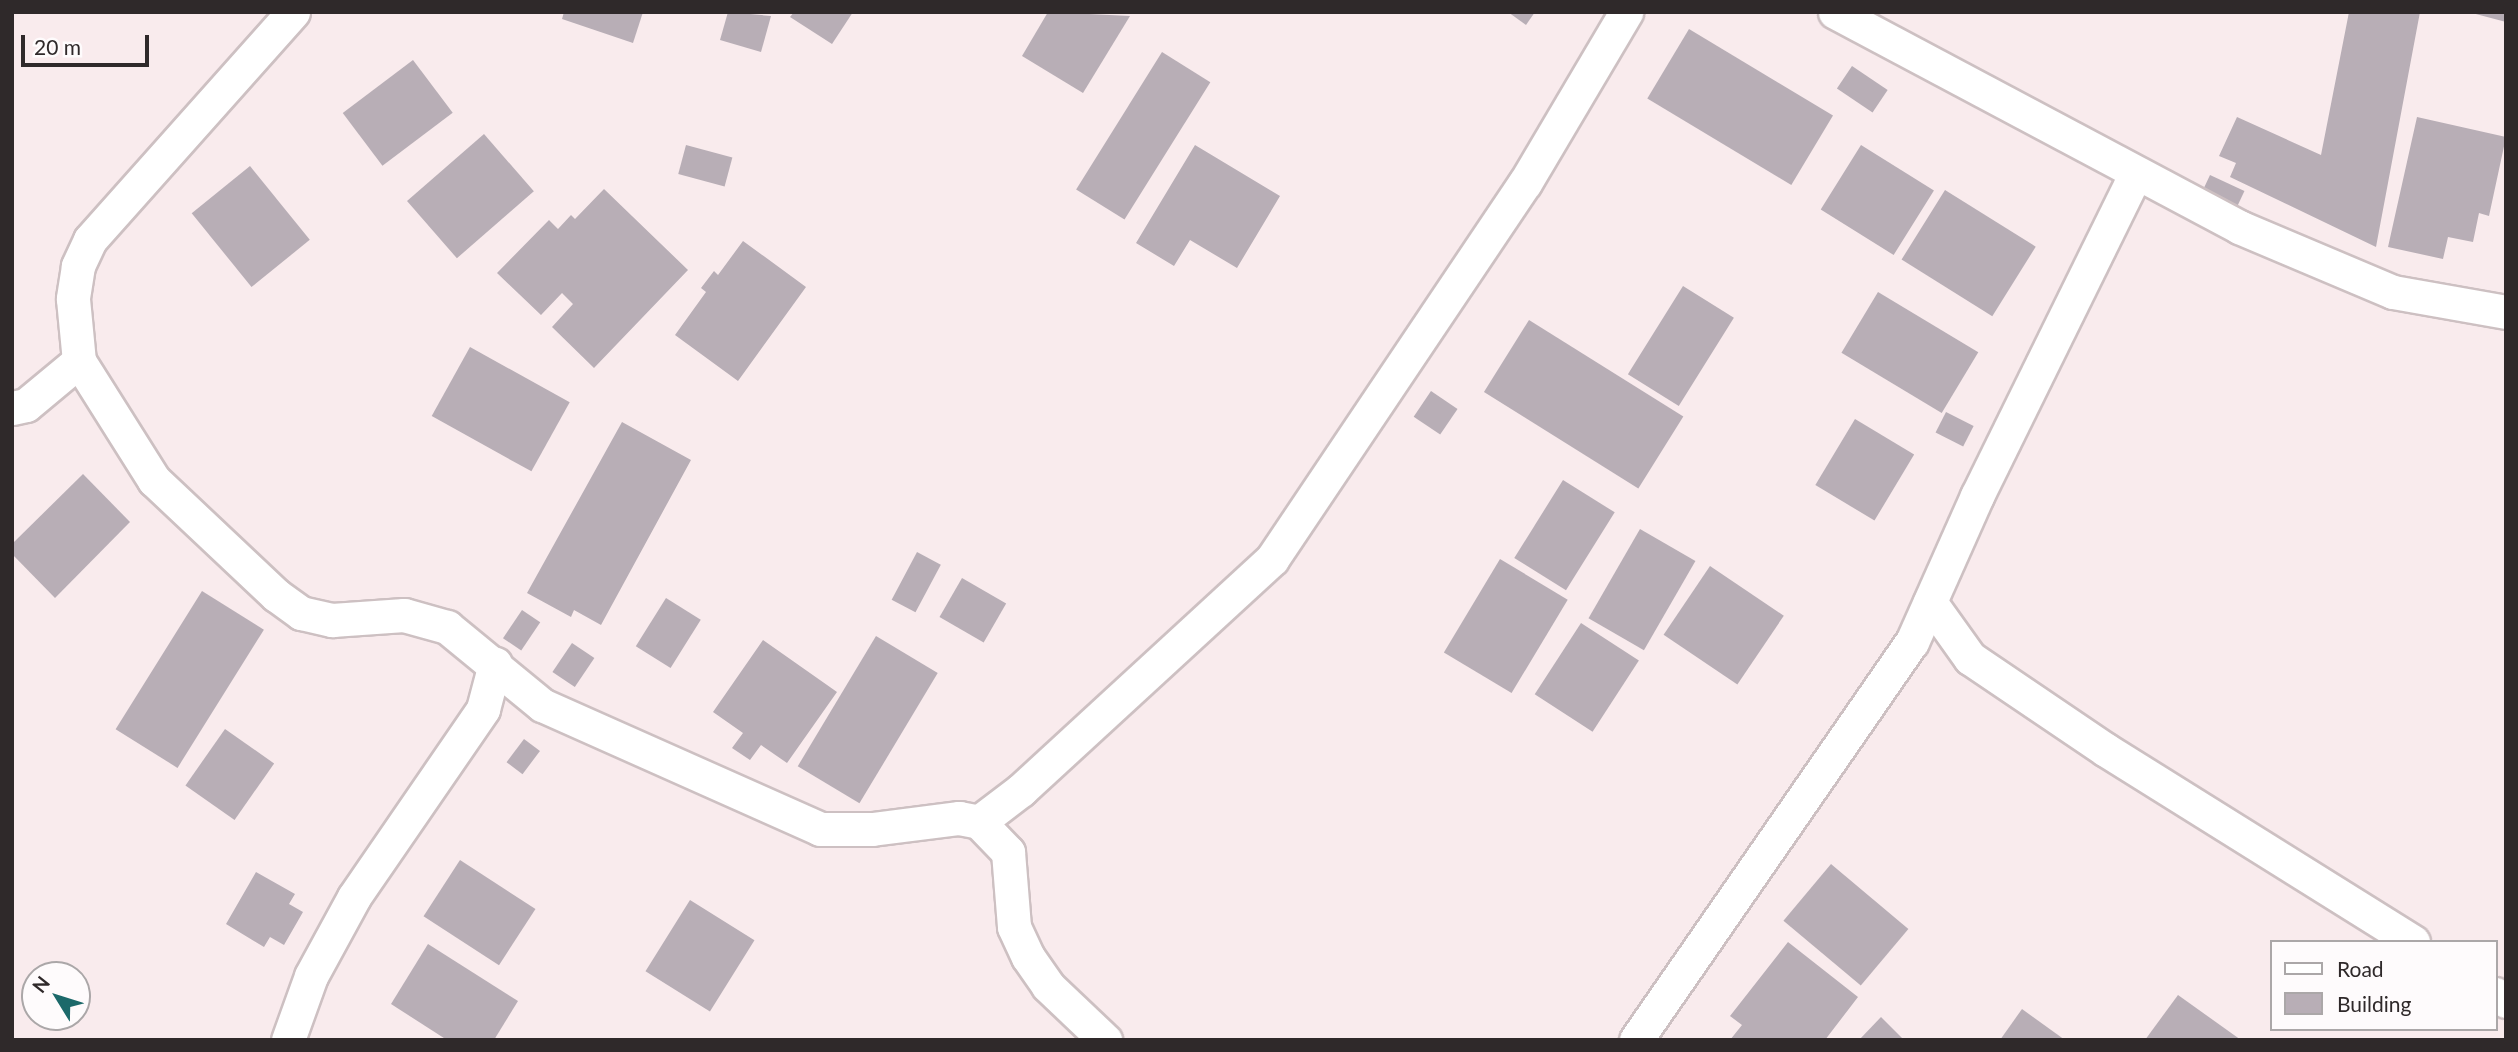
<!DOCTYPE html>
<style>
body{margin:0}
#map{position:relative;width:2518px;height:1052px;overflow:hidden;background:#f9ebed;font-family:Lato,sans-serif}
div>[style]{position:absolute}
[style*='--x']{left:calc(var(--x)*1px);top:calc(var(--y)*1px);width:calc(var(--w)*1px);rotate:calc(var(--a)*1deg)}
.building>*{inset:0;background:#b8aeb6;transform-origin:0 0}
.roads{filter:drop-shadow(2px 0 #cdc0c2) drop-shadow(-2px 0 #cdc0c2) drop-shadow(0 2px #cdc0c2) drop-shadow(0 -2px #cdc0c2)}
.minor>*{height:33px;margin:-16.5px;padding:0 16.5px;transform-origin:16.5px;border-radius:16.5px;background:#fff}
span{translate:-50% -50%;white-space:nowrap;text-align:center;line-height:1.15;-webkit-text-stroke:5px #fefbfc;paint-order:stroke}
.frame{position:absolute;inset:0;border:14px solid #2f292a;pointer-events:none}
.legend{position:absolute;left:2270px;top:940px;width:228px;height:91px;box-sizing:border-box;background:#fefbfc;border:2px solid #aba7a8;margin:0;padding:9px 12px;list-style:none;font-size:21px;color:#2f292a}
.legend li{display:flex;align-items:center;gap:14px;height:35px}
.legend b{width:35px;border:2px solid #aba7a8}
.north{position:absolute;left:21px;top:961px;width:70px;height:70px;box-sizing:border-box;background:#fefbfc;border:2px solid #aba7a8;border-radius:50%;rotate:308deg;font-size:19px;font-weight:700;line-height:28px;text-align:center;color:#2f292a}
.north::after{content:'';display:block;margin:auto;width:24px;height:32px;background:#1c696a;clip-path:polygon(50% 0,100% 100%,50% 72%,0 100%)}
.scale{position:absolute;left:21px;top:35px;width:128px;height:32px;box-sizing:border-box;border:4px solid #2f292a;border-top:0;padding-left:9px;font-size:21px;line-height:24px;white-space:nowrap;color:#2f292a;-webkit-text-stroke:5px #fefbfc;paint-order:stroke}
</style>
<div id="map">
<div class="building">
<i style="clip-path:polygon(564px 12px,643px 12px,633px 43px,562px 19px)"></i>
<i style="clip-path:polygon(728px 12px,771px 16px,761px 52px,720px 40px)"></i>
<i style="clip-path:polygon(794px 12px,853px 12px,832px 44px,790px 17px)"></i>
<i style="clip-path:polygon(1048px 12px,1130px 16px,1083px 93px,1022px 56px)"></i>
<i style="clip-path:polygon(1508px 12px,1535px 12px,1526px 25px)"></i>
<i style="clip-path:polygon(2349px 12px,2420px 12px,2376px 247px,2230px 177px,2236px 163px,2219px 156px,2237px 117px,2321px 155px)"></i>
<i style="clip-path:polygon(2473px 12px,2506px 12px,2506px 22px,2472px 13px)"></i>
<i style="left:1689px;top:29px;width:168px;height:81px;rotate:31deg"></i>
<i style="left:1162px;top:52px;width:57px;height:162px;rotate:32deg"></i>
<i style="left:413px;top:60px;width:66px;height:88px;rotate:53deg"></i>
<i style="left:1852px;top:66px;width:43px;height:27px;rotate:34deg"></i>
<i style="clip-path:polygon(2417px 117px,2506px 137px,2489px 216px,2479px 213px,2473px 242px,2448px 237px,2443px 259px,2388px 247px)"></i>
<i style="left:484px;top:134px;width:76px;height:102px;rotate:49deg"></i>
<i style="left:686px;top:145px;width:48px;height:30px;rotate:15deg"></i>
<i style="clip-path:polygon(1195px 145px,1280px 196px,1237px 268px,1190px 240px,1174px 266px,1136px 243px)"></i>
<i style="left:1861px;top:145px;width:86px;height:76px;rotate:32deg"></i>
<i style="left:250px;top:166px;width:95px;height:75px;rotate:51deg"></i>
<i style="left:2210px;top:175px;width:38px;height:26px;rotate:25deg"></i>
<i style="clip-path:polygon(604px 189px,688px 270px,594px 368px,552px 327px,573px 304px,562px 293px,541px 315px,497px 273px,549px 220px,558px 229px,571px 215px,575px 219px)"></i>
<i style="left:1945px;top:190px;width:107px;height:82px;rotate:32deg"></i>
<i style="clip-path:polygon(743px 241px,806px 287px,738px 381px,675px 335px,706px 292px,701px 288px,714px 271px,718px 275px)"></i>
<i style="left:1683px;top:286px;width:60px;height:104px;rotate:32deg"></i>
<i style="left:1878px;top:292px;width:117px;height:71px;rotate:31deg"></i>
<i style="left:1529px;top:320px;width:182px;height:85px;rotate:32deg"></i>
<i style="left:470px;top:347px;width:114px;height:79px;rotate:29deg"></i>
<i style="left:1431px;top:391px;width:32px;height:31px;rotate:34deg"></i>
<i style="left:1946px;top:412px;width:31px;height:23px;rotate:27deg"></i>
<i style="left:1855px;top:419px;width:69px;height:77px;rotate:31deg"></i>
<i style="clip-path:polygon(622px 422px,691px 460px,601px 625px,574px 610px,571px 617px,527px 593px)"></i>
<i style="clip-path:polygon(83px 474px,130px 522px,55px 598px,12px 554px,12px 544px)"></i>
<i style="left:1563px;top:480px;width:61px;height:92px;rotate:32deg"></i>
<i style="left:1640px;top:529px;width:64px;height:103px;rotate:30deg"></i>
<i style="left:917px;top:552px;width:27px;height:54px;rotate:28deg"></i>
<i style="left:1500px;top:559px;width:79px;height:109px;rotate:31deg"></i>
<i style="left:1710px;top:566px;width:89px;height:83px;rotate:34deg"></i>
<i style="left:962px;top:578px;width:51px;height:45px;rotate:30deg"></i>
<i style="left:202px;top:591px;width:73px;height:163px;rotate:32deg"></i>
<i style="left:666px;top:598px;width:41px;height:57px;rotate:32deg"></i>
<i style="left:522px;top:610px;width:22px;height:34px;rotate:34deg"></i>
<i style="left:1581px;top:623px;width:69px;height:85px;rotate:33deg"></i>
<i style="left:876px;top:636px;width:72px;height:152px;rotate:31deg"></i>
<i style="clip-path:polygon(763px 640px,837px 692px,787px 763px,761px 745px,750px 760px,732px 748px,743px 733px,713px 712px)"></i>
<i style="left:572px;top:643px;width:27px;height:35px;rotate:34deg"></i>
<i style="left:225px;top:729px;width:60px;height:69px;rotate:35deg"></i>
<i style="left:524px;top:739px;width:20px;height:29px;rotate:37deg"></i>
<i style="left:460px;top:860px;width:90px;height:67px;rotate:33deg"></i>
<i style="left:1831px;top:864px;width:101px;height:74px;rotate:40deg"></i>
<i style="clip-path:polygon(256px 872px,295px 894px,289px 904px,303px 912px,284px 945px,270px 937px,264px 947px,226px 924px)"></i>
<i style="left:690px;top:900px;width:76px;height:84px;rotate:32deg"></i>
<i style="clip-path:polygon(1788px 942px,1858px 997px,1825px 1040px,1730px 1040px,1742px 1025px,1730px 1016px)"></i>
<i style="clip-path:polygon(428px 944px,518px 1001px,494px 1040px,447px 1040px,391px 1004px)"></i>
<i style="clip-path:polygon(2178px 995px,2241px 1040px,2145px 1040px)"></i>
<i style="clip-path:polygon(2022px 1009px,2065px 1040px,2000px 1040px)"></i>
<i style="clip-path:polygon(1881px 1017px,1904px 1040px,1859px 1040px)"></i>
</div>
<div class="roads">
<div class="minor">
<i style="--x:293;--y:12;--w:305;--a:131.7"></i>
<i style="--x:90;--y:240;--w:29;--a:115"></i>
<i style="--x:78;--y:266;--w:33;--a:99"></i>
<i style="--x:73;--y:299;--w:62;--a:84.5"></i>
<i style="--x:79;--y:361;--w:141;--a:57.8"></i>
<i style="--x:154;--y:480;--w:168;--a:43.3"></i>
<i style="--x:276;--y:595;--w:31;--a:36"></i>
<i style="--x:301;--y:613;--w:32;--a:13"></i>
<i style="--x:332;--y:620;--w:72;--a:-4"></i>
<i style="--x:404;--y:615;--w:45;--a:15.6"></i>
<i style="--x:447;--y:627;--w:123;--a:39.4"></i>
<i style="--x:542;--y:705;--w:304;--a:24"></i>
<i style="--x:820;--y:829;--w:52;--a:0"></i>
<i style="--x:872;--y:829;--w:88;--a:-7.2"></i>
<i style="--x:959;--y:818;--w:20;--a:11"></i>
<i style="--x:979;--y:822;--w:42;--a:46"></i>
<i style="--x:1008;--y:852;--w:75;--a:85.4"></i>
<i style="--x:1014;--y:927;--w:33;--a:65"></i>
<i style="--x:1028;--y:957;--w:35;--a:55"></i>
<i style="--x:1048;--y:986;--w:79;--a:43.5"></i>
<i style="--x:1835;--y:12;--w:458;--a:28"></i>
<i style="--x:2239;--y:227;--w:167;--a:22.9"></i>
<i style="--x:2393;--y:292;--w:115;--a:10"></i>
<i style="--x:12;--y:408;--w:14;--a:-12"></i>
<i style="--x:26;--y:405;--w:69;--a:-39.7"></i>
<i style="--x:1930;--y:602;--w:69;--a:54.5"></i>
<i style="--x:1970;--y:658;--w:164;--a:34.1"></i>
<i style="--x:2106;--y:750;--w:362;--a:32"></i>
<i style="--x:979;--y:822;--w:53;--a:-37.3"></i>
<i style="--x:1021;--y:790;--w:341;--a:-42.6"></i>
<i style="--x:1272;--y:559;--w:453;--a:-56.1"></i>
<i style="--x:1525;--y:183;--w:199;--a:-59.4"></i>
<i style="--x:2495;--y:994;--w:13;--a:32"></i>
<i style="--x:288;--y:1040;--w:68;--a:-70.2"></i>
<i style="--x:311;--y:976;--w:90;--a:-61.4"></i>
<i style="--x:354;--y:897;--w:228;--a:-55.5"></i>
<i style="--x:483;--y:709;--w:47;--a:-75.1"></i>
<i style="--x:1636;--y:1040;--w:484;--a:-55.3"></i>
<i style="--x:1912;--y:642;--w:160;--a:-66"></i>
<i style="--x:1977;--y:496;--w:360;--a:-63.8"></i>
</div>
</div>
<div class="frame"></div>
<ul class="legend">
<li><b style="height:9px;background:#fff"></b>Road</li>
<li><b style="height:19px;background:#b8aeb6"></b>Building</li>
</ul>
<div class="north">N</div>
<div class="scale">20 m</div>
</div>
